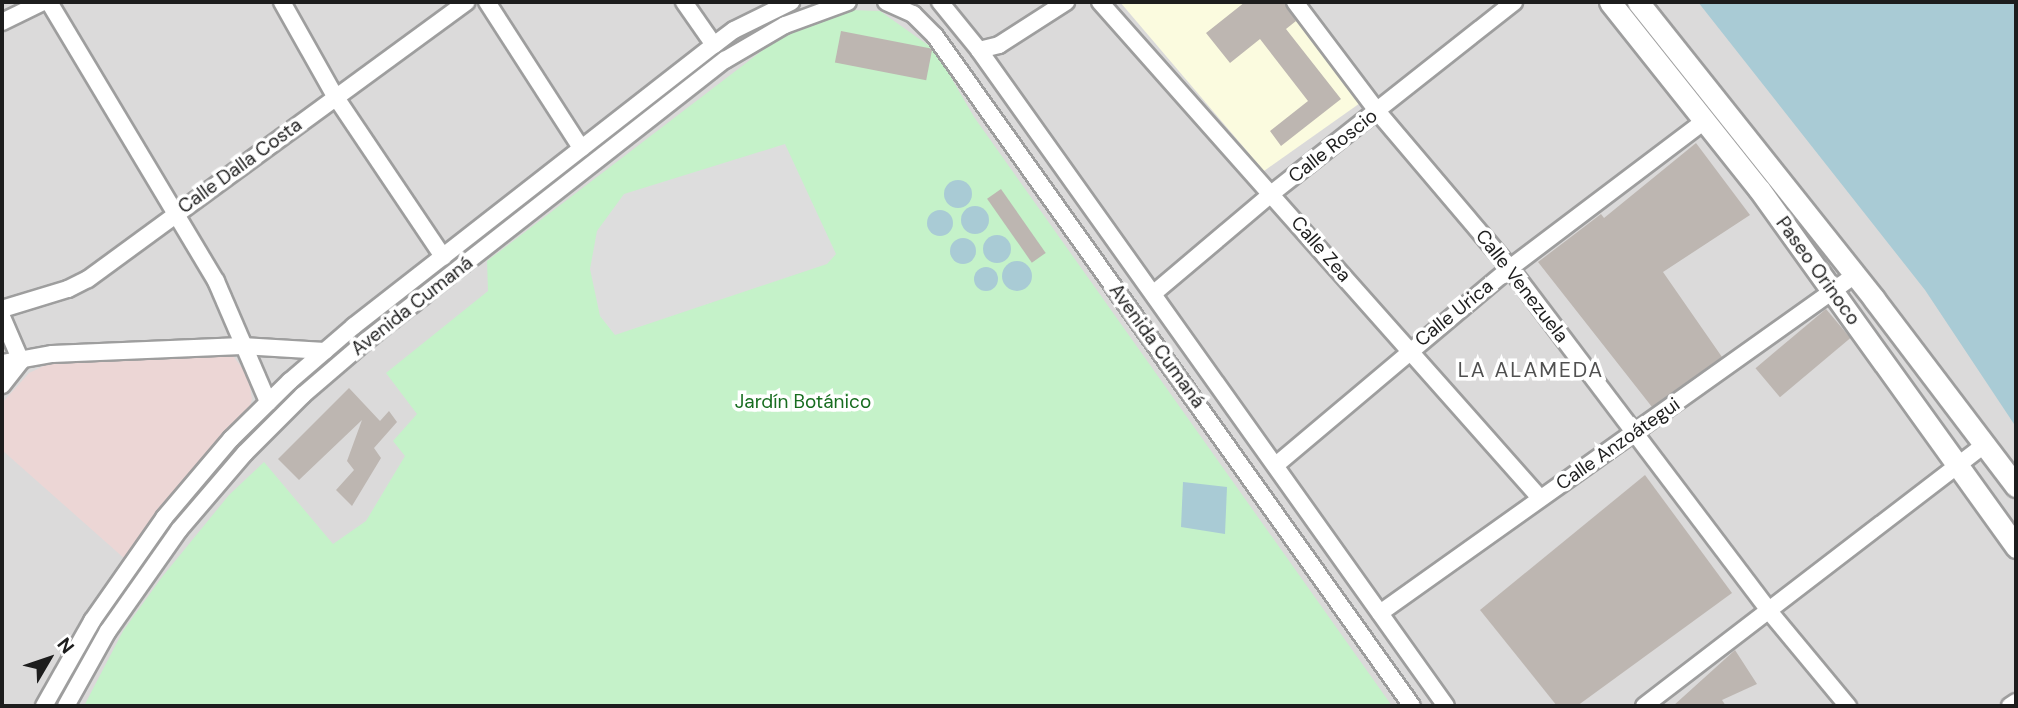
<!DOCTYPE html>
<meta charset="utf-8">
<style>
body{margin:0}
#map{position:relative;width:2018px;height:708px;overflow:hidden;background:#edeae4;font-family:"DM Sans",sans-serif}
div>[style]{position:absolute}
[style*='--x']{left:calc(var(--x)*1px);top:calc(var(--y)*1px);width:calc(var(--w)*1px);rotate:calc(var(--a)*1deg)}
.residential>*{inset:0;background:#dbdada}
.commercial>*{inset:0;background:#ecd6d5}
.education>*{inset:0;background:#fbfbdf}
.park>*{inset:0;background:#c5f2c9}
.parking>*{inset:0;background:#ddd}
.water>*{inset:0;background:#a9cbd5}
.round{border-radius:50%}
.building>*{inset:0;background:#bdb6b1;transform-origin:0 0}
.roads{filter:drop-shadow(2px 0 #9e9e9e) drop-shadow(-2px 0 #9e9e9e) drop-shadow(0 2px #9e9e9e) drop-shadow(0 -2px #9e9e9e)}
.minor>*{height:16px;margin:-8px;padding:0 8px;transform-origin:8px;border-radius:8px;background:#fff}
.tertiary>*{height:21px;margin:-10.5px;padding:0 10.5px;transform-origin:10.5px;border-radius:10.5px;background:#fff}
span{translate:-50% -50%;white-space:nowrap;text-align:center;line-height:1.15;-webkit-text-stroke:7px #fff;paint-order:stroke}
.street-label{font-size:19px;color:#1d1d1d}
.park-label{font-size:19px;color:#186d20}
.neighbourhood-label{font-size:21px;color:#505050;letter-spacing:2px}
.frame{position:absolute;inset:0;border:4px solid #1d1d1d;pointer-events:none}
.north{position:absolute;left:14px;top:624px;width:70px;height:70px;-webkit-text-stroke:5px #fff;paint-order:stroke;rotate:51deg;font-size:19px;font-weight:700;line-height:28px;text-align:center;color:#1d1d1d}
.north::after{content:'';display:block;margin:auto;width:24px;height:32px;background:#1d1d1d;clip-path:polygon(50% 0,100% 100%,50% 72%,0 100%)}
</style>
<div id="map">
<div class="residential">
<i style="clip-path:polygon(2px 2px,1789px 2px,2016px 307px,2016px 706px,2px 706px)"></i>
</div>
<div class="commercial">
<i style="clip-path:polygon(213px 345px,231px 353px,248px 376px,252px 399px,246px 419px,165px 508px,125px 559px,2px 450px,2px 403px,29px 373px,50px 363px)"></i>
</div>
<div class="education">
<i style="clip-path:polygon(1120px 2px,1286px 2px,1363px 101px,1264px 171px)"></i>
</div>
<div class="park">
<i style="clip-path:polygon(850px 10px,880px 11px,935px 50px,974px 117px,1392px 706px,84px 706px,123px 631px,162px 577px,229px 495px,264px 462px,333px 544px,366px 521px,405px 456px,393px 441px,417px 414px,386px 373px,488px 291px,487px 261px,771px 44px,812px 23px)"></i>
</div>
<div class="parking">
<i style="clip-path:polygon(785px 144px,836px 254px,827px 264px,615px 335px,600px 316px,590px 269px,597px 231px,624px 194px)"></i>
</div>
<div class="water">
<i style="clip-path:polygon(1698px 2px,2016px 2px,2016px 427px,1925px 290px)"></i>
<i class="round" style="left:944px;top:180px;width:28px;height:28px"></i>
<i class="round" style="left:961px;top:206px;width:28px;height:28px"></i>
<i class="round" style="left:927px;top:210px;width:26px;height:26px"></i>
<i class="round" style="left:983px;top:235px;width:28px;height:28px"></i>
<i class="round" style="left:950px;top:238px;width:26px;height:26px"></i>
<i class="round" style="left:1002px;top:261px;width:30px;height:30px"></i>
<i class="round" style="left:974px;top:267px;width:24px;height:24px"></i>
<i style="clip-path:polygon(1183px 482px,1227px 487px,1225px 534px,1181px 527px)"></i>
</div>
<div class="building">
<i style="clip-path:polygon(1245px 2px,1285px 2px,1296px 21px,1286px 29px,1341px 99px,1281px 146px,1270px 131px,1308px 101px,1260px 39px,1230px 63px,1206px 33px)"></i>
<i style="left:841px;top:31px;width:93px;height:32px;rotate:11deg"></i>
<i style="clip-path:polygon(1696px 143px,1750px 215px,1663px 272px,1722px 357px,1652px 407px,1538px 262px,1601px 214px,1604px 218px)"></i>
<i style="left:1001px;top:189px;width:78px;height:17px;rotate:55deg"></i>
<i style="left:1826px;top:309px;width:38px;height:92px;rotate:50deg"></i>
<i style="clip-path:polygon(349px 388px,380px 421px,389px 411px,397px 422px,374px 448px,381px 458px,352px 506px,336px 490px,354px 470px,347px 461px,362px 420px,299px 480px,278px 459px)"></i>
<i style="clip-path:polygon(1645px 475px,1732px 593px,1577px 706px,1557px 706px,1480px 610px)"></i>
<i style="clip-path:polygon(1735px 650px,1757px 684px,1722px 700px,1726px 706px,1673px 706px)"></i>
</div>
<div class="roads">
<div class="minor">
<i style="--x:49;--y:2;--w:325;--a:59.1"></i>
<i style="--x:216;--y:281;--w:132;--a:66.7"></i>
<i style="--x:282;--y:2;--w:108;--a:60.6"></i>
<i style="--x:335;--y:96;--w:194;--a:56.1"></i>
<i style="--x:487;--y:2;--w:174;--a:57.2"></i>
<i style="--x:684;--y:2;--w:52;--a:55.1"></i>
<i style="--x:886;--y:2;--w:30;--a:24"></i>
<i style="--x:913;--y:14;--w:31;--a:45"></i>
<i style="--x:935;--y:36;--w:822;--a:54.55"></i>
<i style="--x:940;--y:2;--w:62;--a:50.9"></i>
<i style="--x:979;--y:50;--w:805;--a:54.55"></i>
<i style="--x:1100;--y:2;--w:663;--a:48.42"></i>
<i style="--x:1295;--y:2;--w:136;--a:53"></i>
<i style="--x:1377;--y:111;--w:206;--a:49.7"></i>
<i style="--x:1510;--y:268;--w:430;--a:52.9"></i>
<i style="--x:1769;--y:611;--w:124;--a:50.3"></i>
<i style="--x:2;--y:22;--w:46;--a:-26"></i>
<i style="--x:979;--y:50;--w:21;--a:-14"></i>
<i style="--x:999;--y:45;--w:80;--a:-32.7"></i>
<i style="--x:1154;--y:293;--w:153;--a:-40.2"></i>
<i style="--x:1271;--y:194;--w:310;--a:-38.3"></i>
<i style="--x:2;--y:309;--w:69;--a:-16.9"></i>
<i style="--x:68;--y:289;--w:22;--a:-27"></i>
<i style="--x:88;--y:279;--w:469;--a:-36.2"></i>
<i style="--x:2;--y:317;--w:48;--a:66.6"></i>
<i style="--x:21;--y:361;--w:31;--a:128"></i>
<i style="--x:2;--y:363;--w:51;--a:-10.2"></i>
<i style="--x:52;--y:354;--w:190;--a:-2.4"></i>
<i style="--x:242;--y:346;--w:83;--a:3.4"></i>
<i style="--x:1276;--y:465;--w:306;--a:-40.1"></i>
<i style="--x:1510;--y:268;--w:246;--a:-37.1"></i>
<i style="--x:1380;--y:613;--w:583;--a:-35.43"></i>
<i style="--x:44;--y:706;--w:98;--a:-60.5"></i>
<i style="--x:92;--y:621;--w:126;--a:-55"></i>
<i style="--x:164;--y:518;--w:104;--a:-49.7"></i>
<i style="--x:231;--y:439;--w:83;--a:-44.5"></i>
<i style="--x:290;--y:381;--w:84;--a:-40.7"></i>
<i style="--x:354;--y:326;--w:457;--a:-38"></i>
<i style="--x:714;--y:45;--w:25;--a:-37"></i>
<i style="--x:734;--y:30;--w:64;--a:-26.2"></i>
<i style="--x:66;--y:706;--w:86;--a:-60.8"></i>
<i style="--x:108;--y:631;--w:123;--a:-54.9"></i>
<i style="--x:179;--y:530;--w:101;--a:-49.4"></i>
<i style="--x:245;--y:453;--w:82;--a:-45"></i>
<i style="--x:303;--y:395;--w:83;--a:-40.6"></i>
<i style="--x:366;--y:341;--w:456;--a:-38.1"></i>
<i style="--x:725;--y:60;--w:69;--a:-30.3"></i>
<i style="--x:785;--y:25;--w:67;--a:-20.1"></i>
<i style="--x:1644;--y:706;--w:430;--a:-37.5"></i>
<i style="--x:2010;--y:706;--w:7;--a:-34"></i>
</div>
<div class="tertiary">
<i style="--x:1610;--y:2;--w:239;--a:51.5"></i>
<i style="--x:1759;--y:189;--w:441;--a:54.3"></i>
<i style="--x:1638;--y:2;--w:379;--a:51.5"></i>
<i style="--x:1874;--y:299;--w:235;--a:52.8"></i>
</div>
</div>
<div class="street-label">
<span style="left:1333px;top:146px;rotate:-38deg">Calle Roscio</span>
<span style="left:240px;top:166px;rotate:-36deg">Calle Dalla Costa</span>
<span style="left:1321px;top:249px;rotate:49deg">Calle Zea</span>
<span style="left:1818px;top:271px;rotate:54deg">Paseo Orinoco</span>
<span style="left:1522px;top:286px;rotate:52deg">Calle Venezuela</span>
<span style="left:412px;top:306px;rotate:-38deg">Avenida Cumaná</span>
<span style="left:1454px;top:313px;rotate:-39deg">Calle Urica</span>
<span style="left:1157px;top:346px;rotate:54deg">Avenida Cumaná</span>
<span style="left:1618px;top:444px;rotate:-35deg">Calle Anzoátegui</span>
</div>
<div class="park-label">
<span style="left:803px;top:402px">Jardín Botánico</span>
</div>
<div class="neighbourhood-label">
<span style="left:1531px;top:370px">LA ALAMEDA</span>
</div>
<div class="frame"></div>
<div class="north">N</div>
</div>
